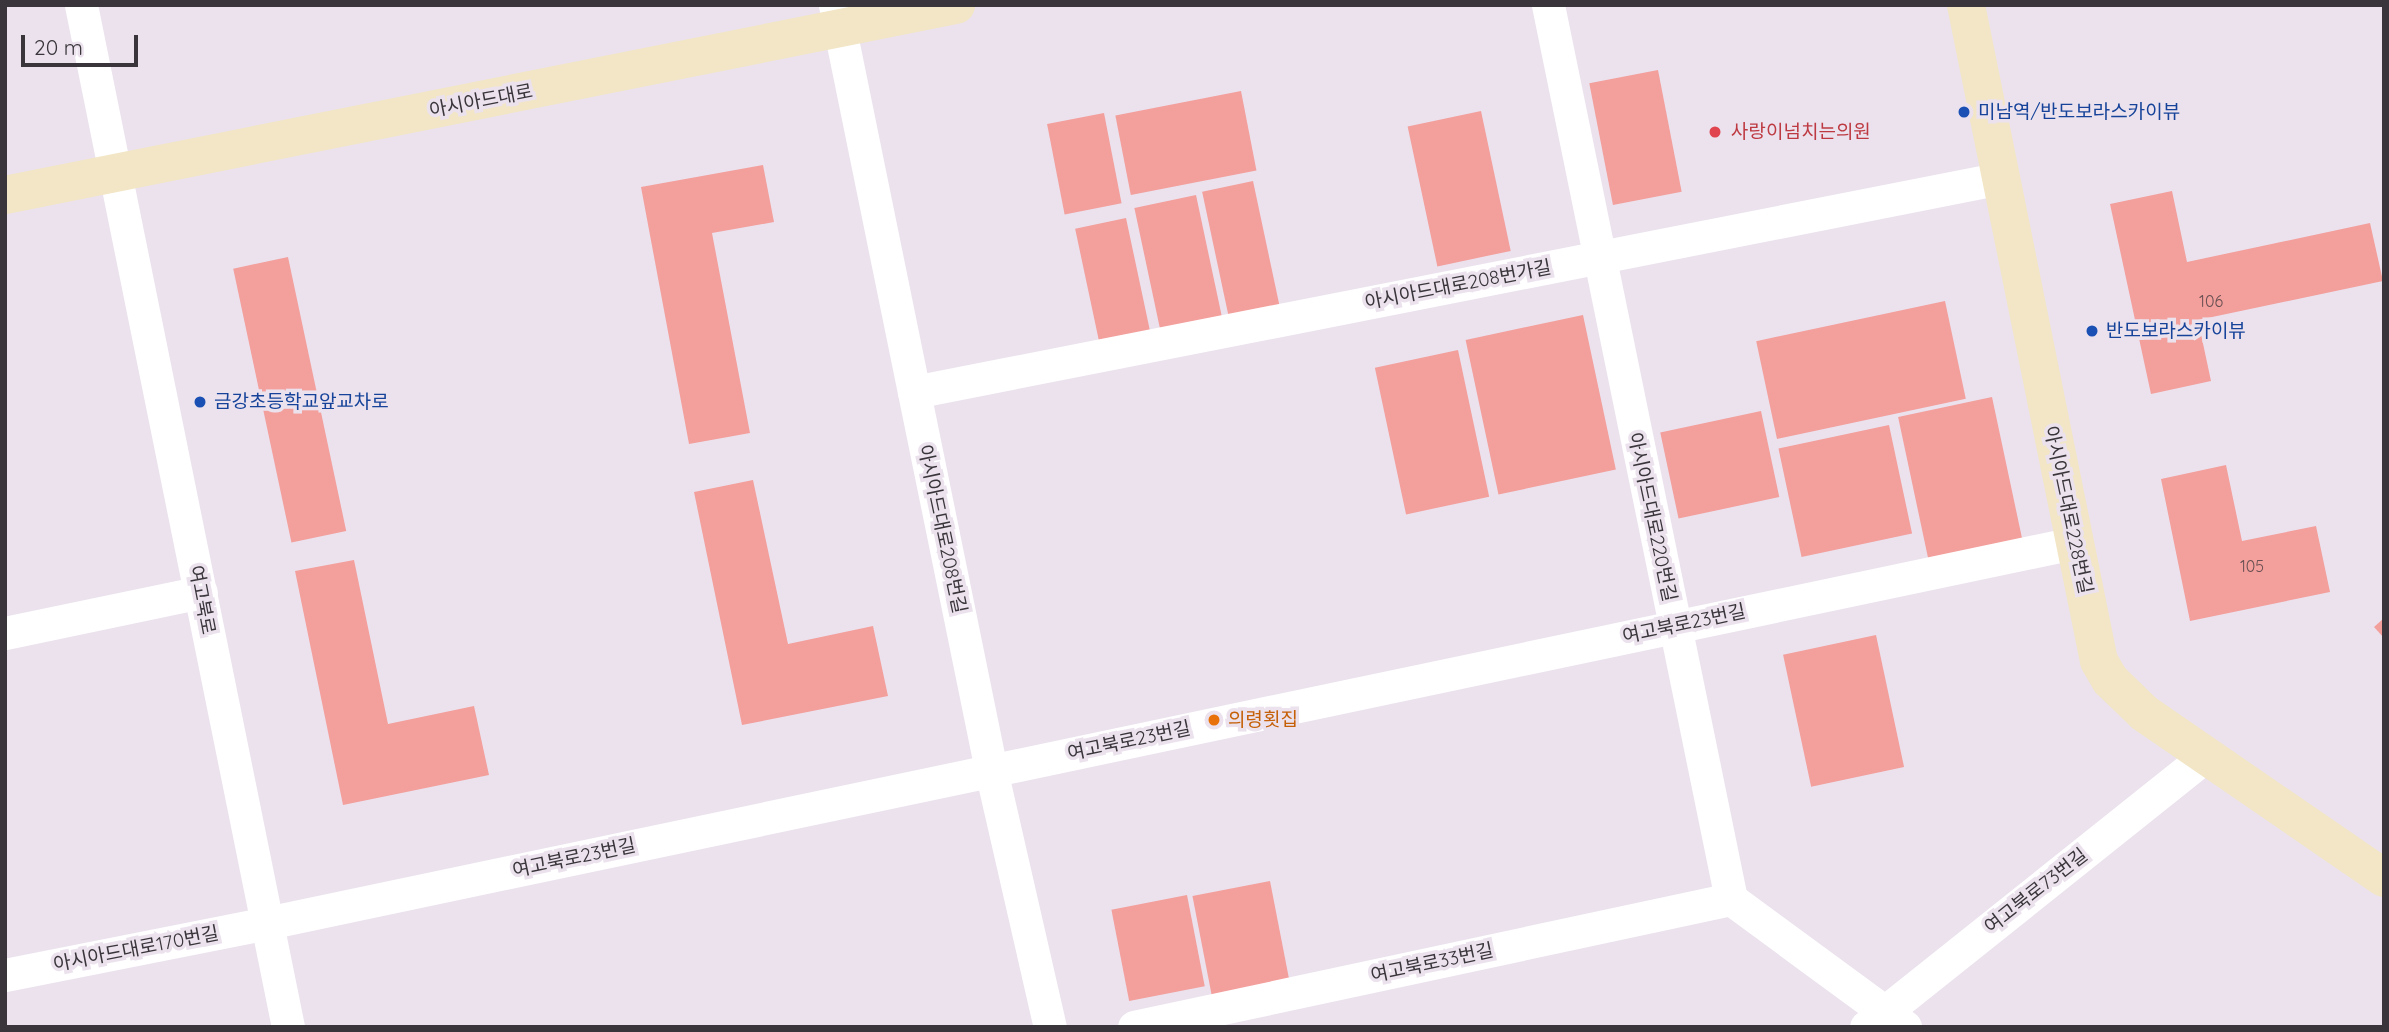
<!DOCTYPE html>
<meta charset="utf-8">
<style>
body{margin:0}
#map{position:relative;width:2389px;height:1032px;overflow:hidden;background:#ebe2ee;font-family:Quicksand,"Noto Sans KR",sans-serif}
div>[style]{position:absolute}
[style*='--x']{left:calc(var(--x)*1px);top:calc(var(--y)*1px);width:calc(var(--w)*1px);rotate:calc(var(--a)*1deg)}
.building>*{inset:0;background:#f39f9c;transform-origin:0 0}
.street>*{height:33px;margin:-16.5px;padding:0 16.5px;transform-origin:16.5px;border-radius:16.5px;background:#fff}
.secondary>*{height:38px;margin:-19px;padding:0 19px;transform-origin:19px;border-radius:19px;background:#f2e6c6}
.dots>*{width:19px;height:19px;translate:-50% -50%;box-sizing:border-box;border:4px solid #ebe2ee;border-radius:50%}
span{translate:-50% -50%;white-space:nowrap;text-align:center;line-height:1.15;-webkit-text-stroke:7px #ebe2ee;paint-order:stroke}
.number-label{font-size:16px;color:#685052}
.number-label span{-webkit-text-stroke-width:0}
.street-label{font-size:19px;color:#39353a}
.transit-label{font-size:19px;color:#164399}
.left{translate:0 -50%;text-align:left}
.health-label{font-size:19px;color:#be3a42}
.food-label{font-size:19px;color:#c56008}
.frame{position:absolute;inset:0;border:7px solid #39353a;pointer-events:none}
.scale{position:absolute;left:21px;top:35px;width:117px;height:32px;box-sizing:border-box;border:4px solid #39353a;border-top:0;padding-left:9px;font-size:21px;line-height:24px;white-space:nowrap;color:#39353a;-webkit-text-stroke:5px #ebe2ee;paint-order:stroke}
</style>
<div id="map">
<div class="building">
<i style="left:1658px;top:70px;width:124px;height:70px;rotate:79deg"></i>
<i style="left:1241px;top:91px;width:81px;height:128px;rotate:79deg"></i>
<i style="left:1481px;top:111px;width:143px;height:75px;rotate:78deg"></i>
<i style="left:1104px;top:113px;width:92px;height:58px;rotate:79deg"></i>
<i style="clip-path:polygon(763px 165px,774px 222px,712px 233px,750px 433px,689px 444px,641px 187px)"></i>
<i style="left:1253px;top:181px;width:138px;height:52px;rotate:78deg"></i>
<i style="clip-path:polygon(2172px 191px,2187px 262px,2370px 223px,2383px 281px,2198px 320px,2211px 381px,2151px 394px,2110px 204px)"></i>
<i style="left:1196px;top:195px;width:134px;height:63px;rotate:78deg"></i>
<i style="left:1126px;top:218px;width:138px;height:52px;rotate:78deg"></i>
<i style="left:288px;top:257px;width:280px;height:56px;rotate:78deg"></i>
<i style="left:1945px;top:301px;width:100px;height:193px;rotate:78deg"></i>
<i style="left:1583px;top:315px;width:158px;height:120px;rotate:78deg"></i>
<i style="left:1458px;top:350px;width:150px;height:85px;rotate:78deg"></i>
<i style="left:1992px;top:397px;width:160px;height:96px;rotate:78deg"></i>
<i style="left:1761px;top:411px;width:88px;height:103px;rotate:78deg"></i>
<i style="left:1889px;top:425px;width:111px;height:113px;rotate:78deg"></i>
<i style="clip-path:polygon(2226px 465px,2242px 541px,2316px 526px,2330px 592px,2190px 621px,2161px 479px)"></i>
<i style="clip-path:polygon(753px 480px,788px 644px,873px 626px,888px 696px,742px 725px,694px 492px)"></i>
<i style="clip-path:polygon(354px 560px,388px 724px,474px 706px,489px 775px,343px 805px,295px 571px)"></i>
<i style="clip-path:polygon(2384px 618px,2384px 638px,2374px 627px)"></i>
<i style="left:1876px;top:635px;width:135px;height:95px;rotate:78deg"></i>
<i style="left:1270px;top:881px;width:103px;height:79px;rotate:79deg"></i>
<i style="left:1187px;top:895px;width:93px;height:77px;rotate:79deg"></i>
</div>
<div class="street">
<i style="--x:81;--y:5;--w:1043;--a:78.55"></i>
<i style="--x:835;--y:5;--w:781;--a:78.47"></i>
<i style="--x:991;--y:770;--w:264;--a:77.1"></i>
<i style="--x:1548;--y:5;--w:913;--a:78.43"></i>
<i style="--x:1731;--y:899;--w:216;--a:36.3"></i>
<i style="--x:914;--y:392;--w:1109;--a:-11.13"></i>
<i style="--x:5;--y:633;--w:200;--a:-11.8"></i>
<i style="--x:5;--y:975;--w:267;--a:-11.2"></i>
<i style="--x:267;--y:923;--w:1847;--a:-11.88"></i>
<i style="--x:1134;--y:1027;--w:611;--a:-12.1"></i>
<i style="--x:1866;--y:1027;--w:435;--a:-38.6"></i>
</div>
<div class="secondary">
<i style="--x:1966;--y:5;--w:669;--a:78.54"></i>
<i style="--x:2099;--y:661;--w:22;--a:60"></i>
<i style="--x:2110;--y:680;--w:47;--a:44.1"></i>
<i style="--x:2144;--y:713;--w:291;--a:34.5"></i>
<i style="--x:5;--y:195;--w:970;--a:-11.3"></i>
</div>
<div class="dots">
<i style="left:1964px;top:112px;background:#1a4fb4"></i>
<i style="left:1715px;top:132px;background:#e0444e"></i>
<i style="left:2092px;top:331px;background:#1a4fb4"></i>
<i style="left:200px;top:402px;background:#1a4fb4"></i>
<i style="left:1214px;top:720px;background:#e8710a"></i>
</div>
<div class="number-label">
<span style="left:2211px;top:301px">106</span>
<span style="left:2252px;top:566px">105</span>
</div>
<div class="street-label">
<span style="left:481px;top:101px;rotate:-11deg">아시아드대로</span>
<span style="left:1458px;top:285px;rotate:-11deg">아시아드대로208번가길</span>
<span style="left:2068px;top:510px;rotate:78deg">아시아드대로228번길</span>
<span style="left:1652px;top:517px;rotate:78deg">아시아드대로220번길</span>
<span style="left:942px;top:529px;rotate:78deg">아시아드대로208번길</span>
<span style="left:202px;top:600px;rotate:79deg">여고북로</span>
<span style="left:1684px;top:624px;rotate:-12deg">여고북로23번길</span>
<span style="left:1129px;top:741px;rotate:-12deg">여고북로23번길</span>
<span style="left:574px;top:858px;rotate:-12deg">여고북로23번길</span>
<span style="left:2036px;top:891px;rotate:-38deg">여고북로73번길</span>
<span style="left:136px;top:949px;rotate:-11deg">아시아드대로170번길</span>
<span style="left:1432px;top:963px;rotate:-12deg">여고북로33번길</span>
</div>
<div class="transit-label">
<span class="left" style="left:1978px;top:112px">미남역/반도보라스카이뷰</span>
<span class="left" style="left:2106px;top:331px">반도보라스카이뷰</span>
<span class="left" style="left:214px;top:402px">금강초등학교앞교차로</span>
</div>
<div class="health-label">
<span class="left" style="left:1731px;top:132px">사랑이넘치는의원</span>
</div>
<div class="food-label">
<span class="left" style="left:1228px;top:720px">의령횟집</span>
</div>
<div class="frame"></div>
<div class="scale">20 m</div>
</div>
